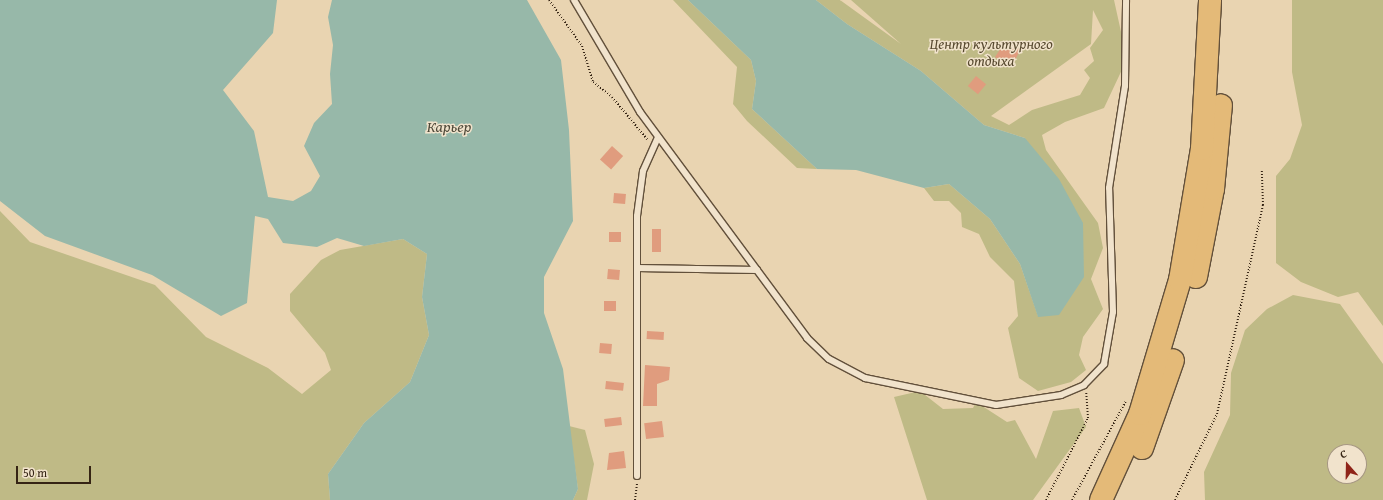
<!DOCTYPE html>
<meta charset="utf-8">
<style>
body{margin:0}
#map{position:relative;width:1383px;height:500px;overflow:hidden;background:#e9d4b1;font-family:"Gentium Book Plus",serif}
div>[style]{position:absolute}
[style*='--x']{left:calc(var(--x)*1px);top:calc(var(--y)*1px);width:calc(var(--w)*1px);rotate:calc(var(--a)*1deg)}
.green>*{inset:0;background:#bfba86}
.water>*{inset:0;background:#97b8a9}
.building>*{inset:0;background:#e09c7e;transform-origin:0 0}
.path>*{height:2px;margin-top:-1px;transform-origin:0;background:repeating-linear-gradient(90deg,#352414 0 1px,transparent 0 3px)}
.roads{filter:drop-shadow(1px 0 #62503b) drop-shadow(-1px 0 #62503b) drop-shadow(0 1px #62503b) drop-shadow(0 -1px #62503b)}
.lane>*{height:6px;margin:-3px;padding:0 3px;transform-origin:3px;border-radius:3px;background:#f1e3cc}
.highway>*{height:22px;margin:-11px;padding:0 11px;transform-origin:11px;border-radius:11px;background:#e4ba78}
span{translate:-50% -50%;white-space:nowrap;text-align:center;line-height:1.15;-webkit-text-stroke:3px #f1e3cc;paint-order:stroke}
.park-label{font-size:15px;color:#584a30;font-style:italic}
.water-label{font-size:16px;color:#4e4939;font-style:italic}
.north{position:absolute;left:1327px;top:444px;width:40px;height:40px;box-sizing:border-box;background:#f1e3cc;border:1px solid #a69782;border-radius:50%;rotate:340deg;font-size:11px;font-weight:700;line-height:16px;text-align:center;color:#352414}
.north::after{content:'';display:block;margin:auto;width:14px;height:18px;background:#8f2418;clip-path:polygon(50% 0,100% 100%,50% 72%,0 100%)}
.scale{position:absolute;left:16px;top:466px;width:75px;height:18px;box-sizing:border-box;border:2px solid #352414;border-top:0;padding-left:5px;font-size:12px;line-height:14px;white-space:nowrap;color:#352414;-webkit-text-stroke:3px #f1e3cc;paint-order:stroke}
</style>
<div id="map">
<div class="green">
<i style="clip-path:polygon(673px 0,688px 0,751px 60px,756px 81px,752px 109px,817px 169px,797px 168px,747px 121px,733px 104px,737px 67px)"></i>
<i style="clip-path:polygon(evenodd,816px 0,840px 0,901px 44px,851px 0,1114px 0,1127px 59px,1104px 108px,1065px 122px,1042px 135px,1046px 150px,1098px 223px,1103px 248px,1091px 279px,1103px 309px,1083px 337px,1079px 355px,1086px 370px,1071px 382px,1038px 391px,1019px 378px,1008px 328px,1018px 316px,1014px 281px,990px 257px,979px 234px,962px 227px,961px 213px,949px 201px,934px 201px,924px 188px,949px 184px,990px 219px,1020px 264px,1038px 316px,1059px 314px,1025px 138px,984px 125px,921px 71px,847px 24px,816px 0,1093px 10px,1103px 30px,1090px 48px,1094px 61px,1084px 70px,1090px 78px,1080px 95px,1032px 110px,1009px 125px,991px 116px,1091px 44px,1093px 10px)"></i>
<i style="clip-path:polygon(1292px 0,1383px 0,1383px 326px,1358px 292px,1338px 297px,1301px 282px,1276px 263px,1276px 176px,1290px 159px,1302px 125px,1292px 72px)"></i>
<i style="clip-path:polygon(0 211px,30px 242px,155px 285px,206px 337px,268px 368px,302px 394px,331px 370px,325px 353px,290px 311px,290px 294px,321px 260px,340px 250px,403px 239px,427px 254px,422px 297px,429px 335px,410px 382px,364px 423px,328px 474px,330px 500px,0 500px)"></i>
<i style="clip-path:polygon(evenodd,1293px 295px,1340px 304px,1383px 364px,1383px 500px,1205px 500px,1204px 472px,1230px 415px,1231px 373px,1245px 330px,1267px 309px,1293px 295px,1335px 452px,1359px 452px,1359px 476px,1335px 476px,1335px 452px)"></i>
<i style="clip-path:polygon(920px 391px,943px 409px,973px 408px,976px 402px,1007px 422px,1015px 420px,1036px 459px,1053px 411px,1079px 408px,1086px 427px,1033px 500px,927px 500px,894px 397px)"></i>
<i style="clip-path:polygon(569px 426px,585px 430px,594px 464px,587px 500px,573px 500px,578px 489px)"></i>
</div>
<div class="water">
<i style="clip-path:polygon(0 0,277px 0,273px 33px,223px 90px,254px 131px,268px 197px,293px 201px,311px 191px,320px 176px,304px 146px,314px 123px,332px 104px,330px 74px,333px 45px,328px 17px,332px 0,527px 0,561px 60px,569px 130px,573px 221px,544px 277px,544px 313px,563px 369px,578px 489px,573px 500px,330px 500px,328px 474px,364px 423px,410px 382px,429px 335px,422px 297px,427px 254px,403px 239px,364px 246px,337px 238px,317px 247px,283px 243px,268px 219px,255px 216px,247px 303px,221px 316px,152px 275px,45px 236px,0 201px)"></i>
<i style="clip-path:polygon(688px 0,816px 0,847px 24px,921px 71px,984px 125px,1025px 138px,1059px 179px,1083px 223px,1084px 277px,1059px 315px,1038px 317px,1020px 264px,990px 219px,949px 184px,924px 188px,856px 170px,817px 169px,752px 109px,756px 81px,751px 60px)"></i>
</div>
<div class="building">
<i style="clip-path:polygon(1005px 42px,1021px 49px,1011px 67px,995px 57px)"></i>
<i style="left:976px;top:76px;width:13px;height:13px;rotate:39deg"></i>
<i style="left:612px;top:146px;width:15px;height:18px;rotate:42deg"></i>
<i style="left:614px;top:193px;width:12px;height:10px;rotate:5deg"></i>
<i style="left:652px;top:229px;width:9px;height:23px"></i>
<i style="left:609px;top:232px;width:12px;height:10px"></i>
<i style="left:608px;top:269px;width:12px;height:10px;rotate:5deg"></i>
<i style="left:604px;top:301px;width:12px;height:10px"></i>
<i style="left:647px;top:331px;width:17px;height:8px;rotate:3deg"></i>
<i style="left:600px;top:343px;width:12px;height:10px;rotate:5deg"></i>
<i style="clip-path:polygon(645px 365px,670px 367px,669px 380px,657px 384px,657px 406px,643px 406px)"></i>
<i style="left:606px;top:381px;width:18px;height:8px;rotate:6deg"></i>
<i style="left:621px;top:417px;width:8px;height:17px;rotate:83deg"></i>
<i style="left:662px;top:421px;width:16px;height:18px;rotate:83deg"></i>
<i style="clip-path:polygon(624px 451px,626px 468px,607px 470px,609px 453px)"></i>
</div>
<div class="path">
<i style="--x:549;--y:0;--w:57;--a:54.3"></i>
<i style="--x:582;--y:46;--w:38;--a:73"></i>
<i style="--x:593;--y:82;--w:24;--a:38"></i>
<i style="--x:612;--y:97;--w:55;--a:50.2"></i>
<i style="--x:635;--y:500;--w:17;--a:-83"></i>
<i style="--x:1046;--y:500;--w:92;--a:-62.9"></i>
<i style="--x:1088;--y:418;--w:26;--a:-94"></i>
<i style="--x:1072;--y:500;--w:113;--a:-61.4"></i>
<i style="--x:1175;--y:500;--w:96;--a:-64"></i>
<i style="--x:1217;--y:414;--w:214;--a:-77.6"></i>
<i style="--x:1263;--y:205;--w:36;--a:-92"></i>
</div>
<div class="roads">
<div class="lane">
<i style="--x:574;--y:0;--w:130;--a:59.5"></i>
<i style="--x:640;--y:112;--w:281;--a:53.5"></i>
<i style="--x:807;--y:338;--w:30;--a:44"></i>
<i style="--x:829;--y:359;--w:41;--a:27.8"></i>
<i style="--x:865;--y:378;--w:134;--a:11.6"></i>
<i style="--x:996;--y:405;--w:66;--a:-8.7"></i>
<i style="--x:1061;--y:395;--w:25;--a:-23"></i>
<i style="--x:1084;--y:385;--w:29;--a:-46"></i>
<i style="--x:1104;--y:364;--w:53;--a:-80.2"></i>
<i style="--x:1113;--y:312;--w:124;--a:-91.8"></i>
<i style="--x:1109;--y:188;--w:103;--a:-81.1"></i>
<i style="--x:1125;--y:86;--w:86;--a:-89.3"></i>
<i style="--x:637;--y:268;--w:120;--a:1"></i>
<i style="--x:637;--y:476;--w:260;--a:-90"></i>
<i style="--x:637;--y:216;--w:45;--a:-82.4"></i>
<i style="--x:643;--y:171;--w:37;--a:-66"></i>
</div>
<div class="highway">
<i style="--x:1196;--y:277;--w:90;--a:-79.1"></i>
<i style="--x:1213;--y:189;--w:84;--a:-84.6"></i>
<i style="--x:1142;--y:448;--w:93;--a:-70.6"></i>
<i style="--x:1101;--y:500;--w:94;--a:-65.6"></i>
<i style="--x:1140;--y:414;--w:140;--a:-73.4"></i>
<i style="--x:1180;--y:280;--w:133;--a:-80.5"></i>
<i style="--x:1202;--y:149;--w:149;--a:-86.9"></i>
</div>
</div>
<div class="park-label">
<span style="left:991px;top:52px">Центр культурного<br>отдыха</span>
</div>
<div class="water-label">
<span style="left:449px;top:126px">Карьер</span>
</div>
<div class="north">С</div>
<div class="scale">50 m</div>
</div>
